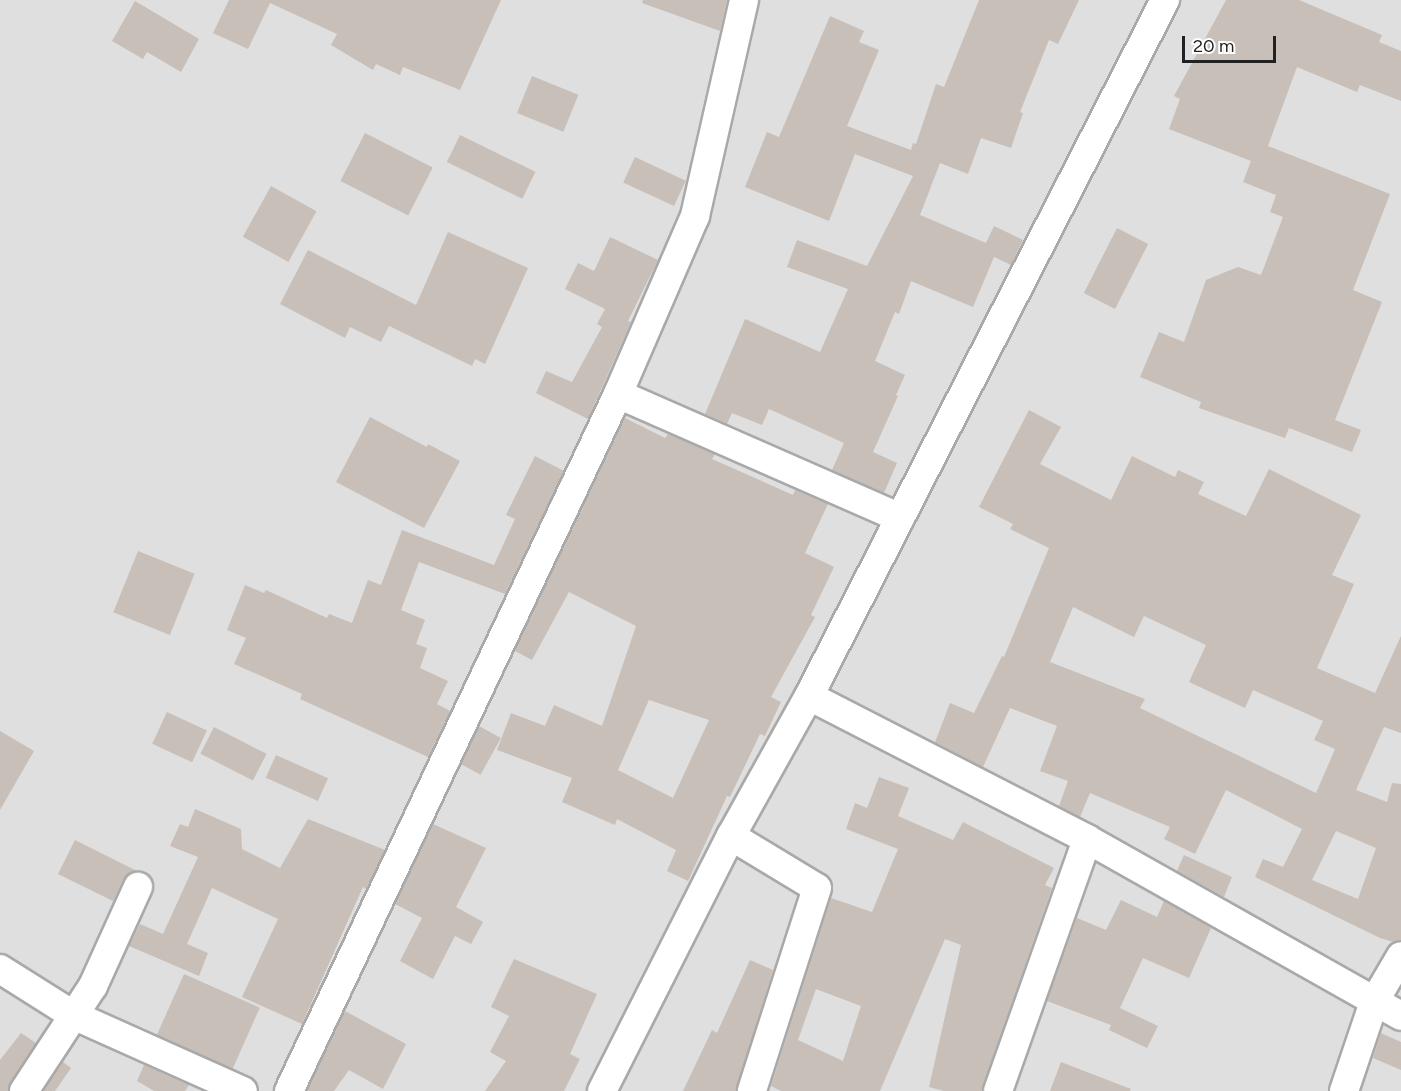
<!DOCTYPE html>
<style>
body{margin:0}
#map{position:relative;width:1401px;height:1091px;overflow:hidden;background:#f2efe9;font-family:Figtree,sans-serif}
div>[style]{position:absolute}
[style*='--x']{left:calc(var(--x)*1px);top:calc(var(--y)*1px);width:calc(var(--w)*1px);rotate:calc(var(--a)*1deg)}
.residential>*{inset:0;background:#e0dfdf;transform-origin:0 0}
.building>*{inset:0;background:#c7bfb8;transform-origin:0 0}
.roads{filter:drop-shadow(2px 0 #a9a9a9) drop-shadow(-2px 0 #a9a9a9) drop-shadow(0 2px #a9a9a9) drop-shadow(0 -2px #a9a9a9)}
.minor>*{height:28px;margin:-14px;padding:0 14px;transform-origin:14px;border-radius:14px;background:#fff}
span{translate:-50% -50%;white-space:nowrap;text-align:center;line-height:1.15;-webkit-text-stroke:4.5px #fff;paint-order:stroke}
.scale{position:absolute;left:1182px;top:36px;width:94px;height:27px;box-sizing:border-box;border:3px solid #222;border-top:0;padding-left:8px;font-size:18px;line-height:21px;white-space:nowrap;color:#222;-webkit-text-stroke:4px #fff;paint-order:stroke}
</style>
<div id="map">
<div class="residential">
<i style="left:0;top:0;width:1401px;height:1091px"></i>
</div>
<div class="building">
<i style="clip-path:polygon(229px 0,501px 0,460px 90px,403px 67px,400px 75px,376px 64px,373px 70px,331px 45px,337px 34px,270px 3px,248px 49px,213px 33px)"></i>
<i style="clip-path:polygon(643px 0,727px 0,720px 31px,642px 3px)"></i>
<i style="clip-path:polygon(979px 0,1079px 0,1058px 44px,1049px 40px,1020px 112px,1023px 113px,1011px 148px,981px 138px,968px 174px,940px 163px,920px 215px,986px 243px,994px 226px,1023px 240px,1011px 265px,994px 257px,973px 307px,911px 281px,899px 314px,895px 312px,875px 361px,905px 375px,896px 395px,898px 396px,873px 452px,897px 463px,884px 493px,832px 470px,844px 443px,769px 409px,762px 425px,732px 413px,727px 424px,705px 414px,745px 319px,820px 352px,848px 289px,787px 267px,797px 240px,867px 266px,913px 176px,855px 154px,829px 221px,745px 187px,767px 132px,779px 137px,830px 16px,864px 31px,859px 42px,879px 50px,847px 126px,911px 150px,913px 143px,916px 144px,936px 84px,944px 87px)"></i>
<i style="clip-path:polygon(1226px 0,1299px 0,1382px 35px,1379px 42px,1401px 51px,1401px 101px,1360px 85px,1357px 92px,1297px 67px,1268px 146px,1390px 194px,1353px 290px,1382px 302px,1335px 420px,1361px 430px,1352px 452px,1289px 428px,1285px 438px,1199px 408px,1201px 402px,1140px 377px,1159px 332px,1184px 342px,1206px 280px,1238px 267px,1261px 275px,1283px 217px,1270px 212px,1276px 195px,1243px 182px,1251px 161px,1169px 129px,1180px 99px,1174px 96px)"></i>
<i style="clip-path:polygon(135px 1px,199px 39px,181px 72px,147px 52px,143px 59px,112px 41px)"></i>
<i style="left:532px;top:76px;width:50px;height:40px;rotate:22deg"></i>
<i style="left:365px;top:133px;width:76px;height:54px;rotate:27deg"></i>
<i style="left:460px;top:135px;width:84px;height:30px;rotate:26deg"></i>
<i style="left:635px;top:157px;width:56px;height:28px;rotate:25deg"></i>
<i style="left:271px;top:186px;width:52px;height:58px;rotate:29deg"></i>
<i style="left:1117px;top:228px;width:35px;height:73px;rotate:27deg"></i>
<i style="clip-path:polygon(448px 232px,528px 268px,485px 364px,475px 359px,472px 366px,389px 326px,381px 342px,350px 327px,345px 338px,280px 304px,308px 250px,416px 305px)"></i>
<i style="clip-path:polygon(610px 237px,658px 260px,628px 321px,631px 322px,588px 419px,536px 393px,546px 371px,572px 382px,602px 327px,597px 324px,605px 309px,565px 289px,578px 263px,594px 271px)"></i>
<i style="clip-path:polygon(evenodd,1029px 410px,1061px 427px,1040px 464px,1111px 500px,1132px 456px,1175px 477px,1178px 470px,1204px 482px,1198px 494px,1246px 516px,1269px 469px,1361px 515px,1332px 575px,1354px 584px,1317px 668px,1375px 693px,1401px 636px,1401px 733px,1384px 727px,1356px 790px,1387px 802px,1392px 783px,1401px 784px,1401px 940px,1393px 942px,1380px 938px,1255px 877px,1263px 859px,1283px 867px,1302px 829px,1226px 790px,1195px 854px,1164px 839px,1170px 827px,1090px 793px,1080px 817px,1059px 806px,1068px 781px,1040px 771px,1057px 726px,1010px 708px,983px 767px,935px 742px,950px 703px,974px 713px,1002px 656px,1004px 657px,1049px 548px,1010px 529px,1013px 524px,979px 507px,1029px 410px,1073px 607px,1134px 637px,1144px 616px,1206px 645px,1189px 682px,1245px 708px,1253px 690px,1323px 721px,1314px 740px,1335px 749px,1316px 793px,1140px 708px,1145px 699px,1050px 662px,1073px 607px,1029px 410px,1336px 831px,1376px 848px,1358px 899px,1312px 880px,1336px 831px)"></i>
<i style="clip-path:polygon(370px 417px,427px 447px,428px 444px,460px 461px,424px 528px,336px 482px)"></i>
<i style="clip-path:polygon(evenodd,625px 418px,665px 438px,668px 434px,715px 454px,712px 459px,793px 495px,795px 490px,828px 504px,805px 553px,834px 567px,811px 615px,815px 617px,771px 697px,781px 702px,765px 736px,760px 734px,730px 797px,727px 796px,688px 881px,667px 871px,676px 850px,617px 819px,615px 825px,562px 802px,572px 778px,497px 750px,511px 713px,545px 726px,554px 705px,602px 726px,636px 626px,569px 592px,532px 660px,515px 651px,625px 418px,649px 700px,709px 720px,673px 798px,618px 770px,649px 700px)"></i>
<i style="clip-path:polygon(535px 456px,564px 471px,505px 594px,419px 562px,401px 610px,425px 620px,416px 644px,427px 648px,420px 668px,448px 681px,437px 704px,450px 711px,428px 757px,300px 699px,302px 694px,234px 664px,246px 638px,227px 630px,245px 585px,264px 593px,266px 590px,327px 618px,329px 614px,352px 623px,368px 580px,381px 585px,402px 530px,494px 565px,515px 519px,506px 515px)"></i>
<i style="left:138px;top:551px;width:61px;height:66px;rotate:22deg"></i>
<i style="left:167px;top:712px;width:44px;height:35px;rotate:25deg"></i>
<i style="left:479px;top:726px;width:25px;height:42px;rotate:29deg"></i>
<i style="left:214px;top:727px;width:59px;height:30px;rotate:27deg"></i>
<i style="clip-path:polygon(0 731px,34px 751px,0 810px)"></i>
<i style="left:276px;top:755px;width:57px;height:25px;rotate:24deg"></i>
<i style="clip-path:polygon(evenodd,879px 777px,909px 788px,898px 816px,953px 840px,963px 822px,1054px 868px,1045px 885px,1052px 888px,981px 1091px,944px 1091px,929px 1087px,961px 945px,945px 939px,880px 1091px,781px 1091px,771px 1086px,831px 898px,872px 912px,898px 849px,846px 829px,855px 803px,867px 808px,879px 777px,816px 989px,861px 1006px,843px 1061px,798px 1040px,816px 989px)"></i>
<i style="clip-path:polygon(195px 809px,241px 829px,242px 849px,280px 868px,308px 819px,385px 850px,366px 889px,363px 887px,302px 1024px,242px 997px,278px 919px,212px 888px,187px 944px,208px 953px,199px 976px,129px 946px,140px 924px,163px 934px,198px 857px,170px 846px,180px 824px,188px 827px)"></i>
<i style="clip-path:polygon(433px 824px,486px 848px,456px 907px,483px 922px,471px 944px,455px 936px,433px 979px,400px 961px,422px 918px,395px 904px)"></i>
<i style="clip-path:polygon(75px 840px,137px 871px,129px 873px,123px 880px,113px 901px,58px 874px)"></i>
<i style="clip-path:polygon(1184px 855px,1232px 877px,1224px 897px,1177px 871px)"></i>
<i style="clip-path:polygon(1121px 900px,1157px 917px,1164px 901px,1211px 928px,1189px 978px,1143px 958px,1120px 1008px,1158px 1026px,1147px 1048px,1109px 1030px,1111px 1025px,1047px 1001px,1077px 918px,1106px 930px)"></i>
<i style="clip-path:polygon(514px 959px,597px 994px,570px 1054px,580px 1059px,564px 1091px,485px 1091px,506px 1061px,490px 1052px,509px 1016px,491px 1007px)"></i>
<i style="clip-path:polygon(750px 960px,773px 970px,736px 1091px,683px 1091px,712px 1030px,717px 1033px)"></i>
<i style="left:184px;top:974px;width:83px;height:67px;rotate:24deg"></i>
<i style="clip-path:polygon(345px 1011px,406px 1044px,383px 1089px,349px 1070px,334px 1091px,307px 1091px)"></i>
<i style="clip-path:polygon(21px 1033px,36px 1043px,10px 1082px,8px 1091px,0 1091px,0 1060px)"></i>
<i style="clip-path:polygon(1381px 1033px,1401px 1042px,1401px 1070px,1373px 1058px)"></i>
<i style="clip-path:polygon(63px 1062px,71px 1068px,55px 1091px,44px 1091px)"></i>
<i style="clip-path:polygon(1061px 1062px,1131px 1089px,1130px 1091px,1050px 1091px)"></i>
<i style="clip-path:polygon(144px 1065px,189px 1085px,185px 1091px,154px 1091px,137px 1081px)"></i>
</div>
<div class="roads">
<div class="minor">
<i style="--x:618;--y:394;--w:308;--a:23.7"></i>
<i style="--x:809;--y:696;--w:313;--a:27.2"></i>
<i style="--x:1087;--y:839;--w:360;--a:29.4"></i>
<i style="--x:731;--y:836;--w:100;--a:31.2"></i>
<i style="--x:817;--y:888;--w:213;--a:107.8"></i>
<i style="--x:0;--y:969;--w:86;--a:32.2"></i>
<i style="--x:73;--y:1015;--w:186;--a:24.1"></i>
<i style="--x:24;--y:1091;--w:126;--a:-56.7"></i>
<i style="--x:93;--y:986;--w:109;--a:-65.6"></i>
<i style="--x:289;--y:1091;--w:771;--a:-64.73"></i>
<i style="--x:618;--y:394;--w:194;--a:-66.6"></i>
<i style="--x:695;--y:216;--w:221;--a:-77.2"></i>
<i style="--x:602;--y:1091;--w:286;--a:-63.2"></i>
<i style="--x:731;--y:836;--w:160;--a:-60.9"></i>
<i style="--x:809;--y:696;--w:782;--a:-62.91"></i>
<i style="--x:998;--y:1091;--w:267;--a:-70.5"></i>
<i style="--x:1344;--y:1091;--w:94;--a:-71.4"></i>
<i style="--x:1374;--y:1002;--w:53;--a:-59.6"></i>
</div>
</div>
<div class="scale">20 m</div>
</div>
